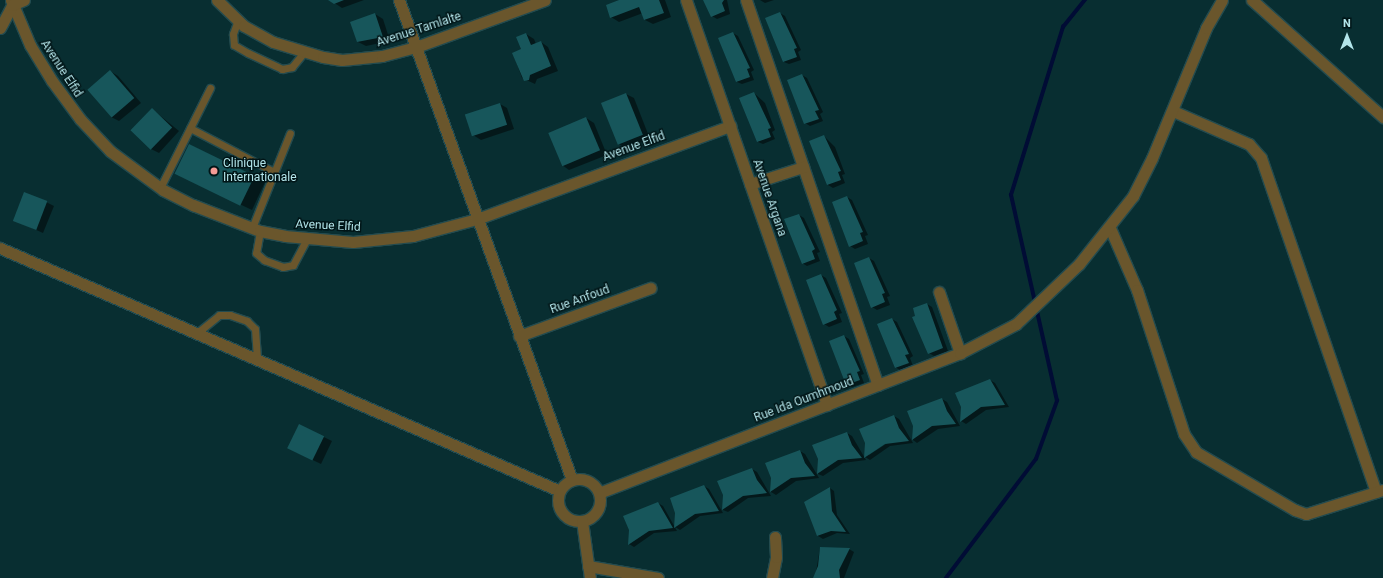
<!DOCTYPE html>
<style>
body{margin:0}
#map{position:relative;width:1383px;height:578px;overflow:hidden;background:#082e31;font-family:Roboto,sans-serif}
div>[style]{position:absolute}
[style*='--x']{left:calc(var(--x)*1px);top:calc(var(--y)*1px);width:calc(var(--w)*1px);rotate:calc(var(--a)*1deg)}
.shadow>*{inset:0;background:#0007}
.stream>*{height:3.5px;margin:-1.75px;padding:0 1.75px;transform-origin:1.75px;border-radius:1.75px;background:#010c35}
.building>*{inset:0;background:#17565b;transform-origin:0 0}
.roads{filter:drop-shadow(1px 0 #234b4f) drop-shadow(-1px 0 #234b4f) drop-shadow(0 1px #234b4f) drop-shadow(0 -1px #234b4f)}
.service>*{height:7px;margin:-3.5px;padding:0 3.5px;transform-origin:3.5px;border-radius:3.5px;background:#6a562c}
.minor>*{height:11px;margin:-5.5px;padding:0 5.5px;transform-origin:5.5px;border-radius:5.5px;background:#6a562c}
.minor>.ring{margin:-5.5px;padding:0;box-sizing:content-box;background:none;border:11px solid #6a562c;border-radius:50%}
.dots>*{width:11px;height:11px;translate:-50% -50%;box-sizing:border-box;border:2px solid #001517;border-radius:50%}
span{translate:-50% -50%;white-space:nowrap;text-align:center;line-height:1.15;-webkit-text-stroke:3px #001517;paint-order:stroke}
.street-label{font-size:12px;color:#b3e5ea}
.poi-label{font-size:12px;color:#b3e5ea}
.left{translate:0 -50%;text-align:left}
.north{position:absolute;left:1327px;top:16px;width:40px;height:40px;-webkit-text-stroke:3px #001517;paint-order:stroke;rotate:0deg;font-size:11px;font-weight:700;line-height:16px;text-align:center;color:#b3e5ea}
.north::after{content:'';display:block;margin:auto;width:14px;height:18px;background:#b3e5ea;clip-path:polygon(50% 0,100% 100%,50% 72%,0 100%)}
</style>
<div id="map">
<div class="shadow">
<i style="clip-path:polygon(330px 0,364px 0,342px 8px)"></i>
<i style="clip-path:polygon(622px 0,665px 0,671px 17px,653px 24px,645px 20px,643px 13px,619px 22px,611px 17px)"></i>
<i style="clip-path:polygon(706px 0,727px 0,730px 14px,717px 19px,712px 16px)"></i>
<i style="clip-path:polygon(760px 0,774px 0,765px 3px)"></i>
<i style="clip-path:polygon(780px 13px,785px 16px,801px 50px,798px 52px,801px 60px,789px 64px,784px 62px)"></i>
<i style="clip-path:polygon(375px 14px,383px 19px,390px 41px,366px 46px,358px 42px)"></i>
<i style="clip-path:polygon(733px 33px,738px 36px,754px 70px,751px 72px,754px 80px,742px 84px,737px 82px)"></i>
<i style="clip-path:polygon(526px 34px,534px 39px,536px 44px,541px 42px,548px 47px,558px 71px,537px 79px,535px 84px,522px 78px,513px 53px,522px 50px)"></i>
<i style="clip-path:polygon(110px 71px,118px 76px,141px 103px,119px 121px,111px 117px)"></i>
<i style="clip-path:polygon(802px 75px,807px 78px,823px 112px,820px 114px,823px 121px,810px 126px,805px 123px)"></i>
<i style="clip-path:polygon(754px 93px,765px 103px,775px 130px,772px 132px,775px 139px,763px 144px,758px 142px)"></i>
<i style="clip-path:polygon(626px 94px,634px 98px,650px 139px,626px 148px,619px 144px)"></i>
<i style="clip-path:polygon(500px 104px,507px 108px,514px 129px,481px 140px,473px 135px)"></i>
<i style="clip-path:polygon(152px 109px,179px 131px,159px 153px,151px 149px)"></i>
<i style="clip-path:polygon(586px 118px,594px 123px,607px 155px,569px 170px,562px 165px)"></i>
<i style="clip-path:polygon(824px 136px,835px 147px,845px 174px,842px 175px,845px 183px,833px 188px,828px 185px)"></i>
<i style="clip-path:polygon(190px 145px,265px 182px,252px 210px,187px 179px)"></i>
<i style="clip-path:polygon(847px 197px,852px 200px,868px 235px,865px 236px,868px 244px,855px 249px,850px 246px)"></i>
<i style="clip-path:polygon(46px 202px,54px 206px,43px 233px,14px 220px)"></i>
<i style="clip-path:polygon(799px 215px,804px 218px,820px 252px,817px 253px,820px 261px,807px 266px,802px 263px)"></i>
<i style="clip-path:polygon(869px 258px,874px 261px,890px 296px,887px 297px,890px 305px,877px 310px,872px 307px)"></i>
<i style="clip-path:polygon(821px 275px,826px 278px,842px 313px,839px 314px,842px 322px,829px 327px,824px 324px)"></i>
<i style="clip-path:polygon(927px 304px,932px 307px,948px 351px,934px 356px,929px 353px)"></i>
<i style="clip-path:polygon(892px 319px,897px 322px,913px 356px,910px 358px,913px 366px,900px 370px,895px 367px)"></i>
<i style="clip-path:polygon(844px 336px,849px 339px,864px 374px,861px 375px,864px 383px,852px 387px,847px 385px)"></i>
<i style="clip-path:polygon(990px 380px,995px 383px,1009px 407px,986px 410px,966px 424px,961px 421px)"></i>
<i style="clip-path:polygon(942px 399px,947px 402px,960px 426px,938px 429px,917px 443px,913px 440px,914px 425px)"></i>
<i style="clip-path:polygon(evenodd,894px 416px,899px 419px,913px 443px,890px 446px,870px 460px,865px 457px,894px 416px,888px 440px,889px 442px,869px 455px,869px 453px,888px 440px)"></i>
<i style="clip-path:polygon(299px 425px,332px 441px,321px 464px,296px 452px)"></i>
<i style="clip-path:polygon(847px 433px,852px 436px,866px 460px,843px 463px,823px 476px,818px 474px,819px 459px)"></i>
<i style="clip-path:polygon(800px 451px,805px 454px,819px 478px,796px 481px,776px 495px,771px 492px,772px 478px)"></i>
<i style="clip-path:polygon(752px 469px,757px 472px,771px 496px,748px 498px,728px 512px,723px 510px,724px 495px)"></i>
<i style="clip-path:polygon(704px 486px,709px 489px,723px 513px,700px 516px,680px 530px,675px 527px)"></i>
<i style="clip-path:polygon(830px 488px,834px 491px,837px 515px,850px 534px,837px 533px,823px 539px,818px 536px,805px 502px)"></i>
<i style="clip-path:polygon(658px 503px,663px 506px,677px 531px,654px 533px,634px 547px,629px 544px)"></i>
<i style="clip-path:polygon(820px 548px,849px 549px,854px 552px,844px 578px,815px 578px)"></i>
</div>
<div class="stream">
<i style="--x:946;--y:578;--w:149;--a:-52.9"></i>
<i style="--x:1036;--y:459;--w:62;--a:-70.1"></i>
<i style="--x:1057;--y:401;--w:211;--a:-102.6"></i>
<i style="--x:1011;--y:195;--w:176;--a:-72.8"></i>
<i style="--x:1063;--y:27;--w:35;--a:-51"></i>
</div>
<div class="building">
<i style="clip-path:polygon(328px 0,344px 0,334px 4px)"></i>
<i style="clip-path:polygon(619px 0,659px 0,664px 13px,644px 20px,639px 7px,610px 18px,606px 5px)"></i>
<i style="clip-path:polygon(703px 0,724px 0,722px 3px,725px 11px,711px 17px)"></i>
<i style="clip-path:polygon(780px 12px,797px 48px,794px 49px,797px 57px,783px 62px,765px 18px)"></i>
<i style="clip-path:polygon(375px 13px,383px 37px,357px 42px,350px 22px)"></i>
<i style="clip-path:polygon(733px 32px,750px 68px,747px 69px,750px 77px,736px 82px,718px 38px)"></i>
<i style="clip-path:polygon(526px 33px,531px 45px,541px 41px,551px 66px,530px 75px,529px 80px,524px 81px,512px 53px,521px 49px,516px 37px)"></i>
<i style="left:110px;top:70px;width:37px;height:30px;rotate:49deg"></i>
<i style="clip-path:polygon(802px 74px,819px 110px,815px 111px,819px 119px,804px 124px,787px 80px)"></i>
<i style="clip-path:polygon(754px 92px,771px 128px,768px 129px,771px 137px,757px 142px,739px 98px)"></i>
<i style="left:626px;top:93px;width:45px;height:27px;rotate:68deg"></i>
<i style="left:500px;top:103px;width:23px;height:37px;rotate:72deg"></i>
<i style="left:152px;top:108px;width:28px;height:31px;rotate:44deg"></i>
<i style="left:586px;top:117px;width:36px;height:41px;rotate:67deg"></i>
<i style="clip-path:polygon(824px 135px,841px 171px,838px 172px,841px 180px,827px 185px,809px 141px)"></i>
<i style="left:189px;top:144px;width:73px;height:33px;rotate:26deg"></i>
<i style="left:24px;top:192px;width:25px;height:31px;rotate:21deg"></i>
<i style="clip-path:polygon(847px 196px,863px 232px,860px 233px,863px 241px,849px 247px,832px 202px)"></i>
<i style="clip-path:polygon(799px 214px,815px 249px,812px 251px,815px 259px,802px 264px,784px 219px)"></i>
<i style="clip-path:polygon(869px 257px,885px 293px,882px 294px,885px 302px,871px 308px,854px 263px)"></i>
<i style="clip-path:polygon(821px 274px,837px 310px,834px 312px,837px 319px,823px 325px,806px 280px)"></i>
<i style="clip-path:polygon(927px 303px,943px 348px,928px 354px,912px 317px,915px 316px,913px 308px)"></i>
<i style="clip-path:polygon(892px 318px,909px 354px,905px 355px,909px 363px,895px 368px,877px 324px)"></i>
<i style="clip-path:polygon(844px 335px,860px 371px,857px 372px,860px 380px,846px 385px,829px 341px)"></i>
<i style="clip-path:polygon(990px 379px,1005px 405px,981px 407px,960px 422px,961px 407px,955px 393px)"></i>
<i style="clip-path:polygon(942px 398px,947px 411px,956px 424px,932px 426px,912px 440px,913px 426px,907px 411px)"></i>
<i style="clip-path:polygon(894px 415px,899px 428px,909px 441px,885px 444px,864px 458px,865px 443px,859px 429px)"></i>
<i style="left:299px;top:424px;width:28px;height:27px;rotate:26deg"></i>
<i style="clip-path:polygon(847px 432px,852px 445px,862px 458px,838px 460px,817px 474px,818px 459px,812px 445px)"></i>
<i style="clip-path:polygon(800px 450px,805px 463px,815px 476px,791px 478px,770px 492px,771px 478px,765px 463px)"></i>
<i style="clip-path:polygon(752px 468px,757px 480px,767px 493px,743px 496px,722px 510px,723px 495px,717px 481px)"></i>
<i style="clip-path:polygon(704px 485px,719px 511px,695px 514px,674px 528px,675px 513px,670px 498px)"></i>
<i style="clip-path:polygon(830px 487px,832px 511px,846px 532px,831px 531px,817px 536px,804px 502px)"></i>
<i style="clip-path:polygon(658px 502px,673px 528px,649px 531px,628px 545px,629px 530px,623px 516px)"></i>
<i style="clip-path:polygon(820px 547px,850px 548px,839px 570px,840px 578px,813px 578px,818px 566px)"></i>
</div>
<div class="roads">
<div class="service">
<i style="--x:238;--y:20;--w:15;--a:110"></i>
<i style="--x:233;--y:34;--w:11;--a:85"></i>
<i style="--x:234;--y:45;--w:16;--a:30"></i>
<i style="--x:248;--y:53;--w:38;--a:25"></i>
<i style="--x:282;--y:69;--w:10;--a:-11"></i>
<i style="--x:292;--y:67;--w:19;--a:-51"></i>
<i style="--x:190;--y:128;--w:95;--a:27.6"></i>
<i style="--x:160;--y:188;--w:112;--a:-63.4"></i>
<i style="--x:252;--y:228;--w:102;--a:-68.2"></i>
<i style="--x:260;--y:231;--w:22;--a:100"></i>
<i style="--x:256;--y:253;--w:11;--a:41"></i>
<i style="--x:264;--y:260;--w:20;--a:20"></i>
<i style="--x:283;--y:267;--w:10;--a:-11"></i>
<i style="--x:293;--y:265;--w:30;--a:-62"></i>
<i style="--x:197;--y:333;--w:28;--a:-39"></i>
<i style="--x:219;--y:315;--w:11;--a:0"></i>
<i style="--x:230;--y:315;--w:18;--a:19"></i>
<i style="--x:247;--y:321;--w:11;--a:45"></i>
<i style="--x:255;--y:329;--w:30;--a:86"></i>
</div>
<div class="minor">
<i style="--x:11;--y:0;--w:49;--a:67.1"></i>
<i style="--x:30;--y:45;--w:42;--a:58.6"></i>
<i style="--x:52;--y:81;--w:47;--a:53.6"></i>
<i style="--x:80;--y:119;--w:44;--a:46.8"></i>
<i style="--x:110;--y:151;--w:66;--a:36.3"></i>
<i style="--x:163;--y:190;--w:34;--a:27"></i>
<i style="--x:193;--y:205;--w:72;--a:21.2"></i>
<i style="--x:260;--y:231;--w:25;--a:11"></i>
<i style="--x:285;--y:236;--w:68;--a:5"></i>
<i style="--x:353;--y:242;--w:60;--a:-5.7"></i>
<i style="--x:413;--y:236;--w:66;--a:-14.9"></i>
<i style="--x:477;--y:219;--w:270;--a:-20.2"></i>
<i style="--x:217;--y:0;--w:37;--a:44"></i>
<i style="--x:244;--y:26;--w:33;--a:29"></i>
<i style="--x:273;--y:42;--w:52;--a:16.7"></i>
<i style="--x:323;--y:57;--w:19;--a:9"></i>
<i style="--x:342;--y:60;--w:40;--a:-5.7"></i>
<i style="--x:382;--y:56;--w:35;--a:-15"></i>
<i style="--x:416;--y:47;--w:137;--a:-20"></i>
<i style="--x:399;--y:0;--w:510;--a:70.18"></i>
<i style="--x:686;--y:0;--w:429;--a:70.8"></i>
<i style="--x:746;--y:0;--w:407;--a:71.1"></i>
<i style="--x:1252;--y:0;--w:176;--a:41.8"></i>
<i style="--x:0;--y:28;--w:26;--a:-62"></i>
<i style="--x:12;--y:5;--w:13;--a:-23"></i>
<i style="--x:1173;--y:111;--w:83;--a:23.5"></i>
<i style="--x:1249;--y:144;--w:18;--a:49"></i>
<i style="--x:1261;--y:158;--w:353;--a:71"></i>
<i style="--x:750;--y:184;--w:56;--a:-17.8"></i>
<i style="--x:1110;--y:228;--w:68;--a:66.5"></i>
<i style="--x:1137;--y:290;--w:151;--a:71.9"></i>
<i style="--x:1184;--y:434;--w:22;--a:56"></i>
<i style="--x:1196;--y:452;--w:115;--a:30.4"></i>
<i style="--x:1295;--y:510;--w:12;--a:20"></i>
<i style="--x:1306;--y:514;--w:80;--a:-17.5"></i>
<i style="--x:0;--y:248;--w:610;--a:23.46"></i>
<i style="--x:939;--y:292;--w:65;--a:71"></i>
<i style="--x:519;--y:336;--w:140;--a:-20.1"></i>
<i class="ring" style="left:558px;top:479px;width:31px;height:31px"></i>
<i style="--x:599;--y:493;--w:387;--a:-21.2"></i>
<i style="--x:960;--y:353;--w:63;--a:-27.4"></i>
<i style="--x:1016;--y:324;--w:87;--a:-43.6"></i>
<i style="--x:1079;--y:264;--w:87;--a:-51.5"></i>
<i style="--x:1133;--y:196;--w:42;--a:-63.4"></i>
<i style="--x:1152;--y:158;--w:141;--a:-67.4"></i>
<i style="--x:1206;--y:28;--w:32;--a:-60"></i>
<i style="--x:582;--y:521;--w:58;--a:82"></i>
<i style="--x:588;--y:566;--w:71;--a:9.7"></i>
<i style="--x:772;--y:578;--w:21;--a:-79"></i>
<i style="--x:776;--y:557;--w:20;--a:-93"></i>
</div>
</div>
<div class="dots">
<i style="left:214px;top:171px;background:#f59c96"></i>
</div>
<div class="street-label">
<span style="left:419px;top:30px;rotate:-18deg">Avenue Tamlalte</span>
<span style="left:61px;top:69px;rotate:57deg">Avenue Elfid</span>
<span style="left:634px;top:147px;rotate:-20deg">Avenue Elfid</span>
<span style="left:769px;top:198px;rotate:71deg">Avenue Argana</span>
<span style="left:328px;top:226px;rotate:3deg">Avenue Elfid</span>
<span style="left:580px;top:300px;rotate:-20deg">Rue Anfoud</span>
<span style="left:804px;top:400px;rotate:-21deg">Rue Ida Oumhmoud</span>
</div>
<div class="poi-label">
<span class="left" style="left:223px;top:171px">Clinique<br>Internationale</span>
</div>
<div class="north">N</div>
</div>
